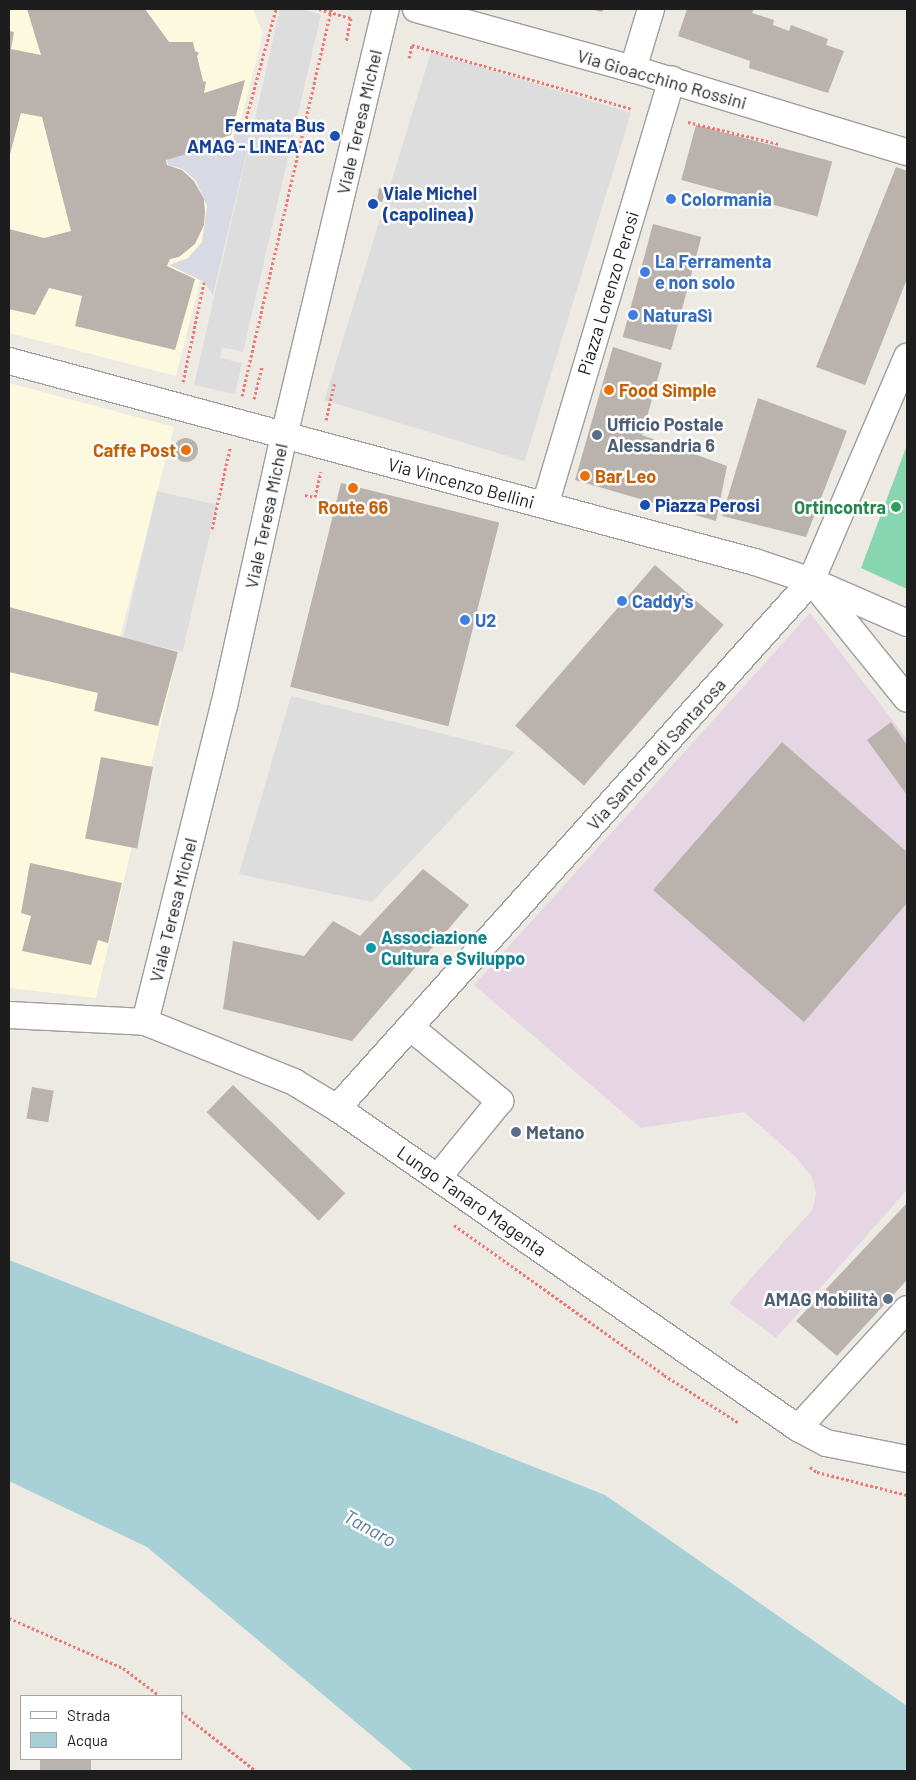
<!DOCTYPE html>
<meta charset="utf-8">
<style>
body{margin:0}
#map{position:relative;width:916px;height:1780px;overflow:hidden;background:#ede9e3;font-family:Barlow,sans-serif}
div>[style]{position:absolute}
[style*='--x']{left:calc(var(--x)*1px);top:calc(var(--y)*1px);width:calc(var(--w)*1px);rotate:calc(var(--a)*1deg)}
.industrial>*{inset:0;background:#e6d6e4}
.education>*{inset:0;background:#fcf9de}
.pitch>*{inset:0;background:#88d5b1}
.parking>*{inset:0;background:#ddd;transform-origin:0 0}
.plaza>*{inset:0;background:#d8d9e3}
.water>*{inset:0;background:#a7d0d7}
.building>*{inset:0;background:#bab2ad;transform-origin:0 0}
.round{border-radius:50%}
.path>*{height:3px;margin-top:-1.5px;transform-origin:0;background:repeating-linear-gradient(90deg,#ed7775 0 2.5px,transparent 0 5px)}
.roads{filter:drop-shadow(1px 0 #9e9e9e) drop-shadow(-1px 0 #9e9e9e) drop-shadow(0 1px #9e9e9e) drop-shadow(0 -1px #9e9e9e)}
.minor>*{height:26px;margin:-13px;padding:0 13px;transform-origin:13px;border-radius:13px;background:#fff}
.dots>*{width:14px;height:14px;translate:-50% -50%;box-sizing:border-box;border:2px solid #fff;border-radius:50%}
span{translate:-50% -50%;white-space:nowrap;text-align:center;line-height:1.15;-webkit-text-stroke:5px #fff;paint-order:stroke}
.street-label{font-size:18px;color:#1d1d1d}
.transit-label{font-size:18px;color:#164399;font-weight:700}
.right{translate:-100% -50%;text-align:right}
.left{translate:0 -50%;text-align:left}
.shop-label{font-size:18px;color:#366cbe;font-weight:700}
.food-label{font-size:18px;color:#c56008;font-weight:700}
.service-label{font-size:18px;color:#4e5e75;font-weight:700}
.leisure-label{font-size:18px;color:#27864d;font-weight:700}
.culture-label{font-size:18px;color:#0d838f;font-weight:700}
.water-label{font-size:19px;color:#4f7b9c;font-style:italic}
.frame{position:absolute;inset:0;border:10px solid #1d1d1d;pointer-events:none}
.legend{position:absolute;left:20px;top:1695px;width:162px;height:65px;box-sizing:border-box;background:#fff;border:1px solid #a5a5a5;margin:0;padding:6px 9px;list-style:none;font-size:15px;color:#1d1d1d}
.legend li{display:flex;align-items:center;gap:10px;height:25px}
.legend b{width:25px;border:1px solid #a5a5a5}
</style>
<div id="map">
<div class="industrial">
<i style="clip-path:polygon(810px 613px,907px 739px,907px 1190px,776px 1338px,729px 1303px,813px 1209px,816px 1193px,812px 1177px,797px 1158px,744px 1112px,641px 1128px,474px 985px)"></i>
</div>
<div class="education">
<i style="clip-path:polygon(9px 9px,253px 9px,263px 34px,176px 376px,9px 333px)"></i>
<i style="clip-path:polygon(9px 383px,174px 427px,120px 637px,178px 652px,96px 998px,9px 988px)"></i>
</div>
<div class="pitch">
<i style="clip-path:polygon(907px 445px,907px 589px,861px 568px)"></i>
</div>
<div class="parking">
<i style="clip-path:polygon(280px 9px,302px 9px,321px 15px,243px 352px,222px 347px,220px 358px,242px 363px,235px 394px,194px 385px)"></i>
<i style="left:431px;top:52px;width:209px;height:364px;rotate:17deg"></i>
<i style="left:157px;top:491px;width:61px;height:151px;rotate:13deg"></i>
<i style="clip-path:polygon(291px 696px,515px 752px,372px 902px,239px 874px)"></i>
</div>
<div class="plaza">
<i style="clip-path:polygon(254px 121px,213px 295px,204px 282px,169px 265px,188px 258px,202px 242px,207px 206px,196px 181px,183px 169px,168px 165px,164px 142px,210px 130px,214px 147px,232px 143px,237px 126px)"></i>
</div>
<div class="water">
<i style="clip-path:polygon(9px 1260px,605px 1495px,907px 1706px,907px 1771px,414px 1771px,147px 1547px,9px 1481px)"></i>
</div>
<div class="building">
<i style="clip-path:polygon(27px 9px,145px 9px,169px 42px,193px 42px,195px 51px,199px 53px,197px 56px,203px 81px,206px 82px,204px 93px,245px 80px,231px 135px,215px 140px,214px 146px,166px 160px,167px 165px,182px 170px,194px 181px,204px 199px,205px 212px,204px 225px,195px 244px,179px 257px,170px 259px,167px 266px,195px 279px,175px 350px,75px 326px,82px 296px,49px 288px,35px 315px,9px 309px,9px 229px,44px 238px,71px 231px,42px 117px,21px 113px,9px 158px,9px 31px,14px 32px,11px 49px,41px 55px)"></i>
<i style="clip-path:polygon(590px 9px,603px 9px,602px 12px)"></i>
<i style="clip-path:polygon(687px 9px,754px 9px,752px 13px,774px 20px,773px 25px,789px 31px,791px 25px,828px 39px,826px 45px,844px 51px,828px 93px,749px 68px,750px 61px,678px 36px)"></i>
<i style="left:696px;top:125px;width:141px;height:57px;rotate:15deg"></i>
<i style="clip-path:polygon(896px 167px,907px 171px,907px 279px,865px 385px,816px 367px)"></i>
<i style="clip-path:polygon(379px 188px,386px 190px,382px 202px,377px 201px)"></i>
<i style="left:653px;top:224px;width:50px;height:117px;rotate:15deg"></i>
<i style="clip-path:polygon(613px 347px,662px 363px,642px 435px,727px 466px,716px 521px,575px 480px)"></i>
<i style="clip-path:polygon(758px 398px,847px 431px,806px 537px,722px 516px)"></i>
<i class="round" style="left:174px;top:438px;width:24px;height:24px"></i>
<i style="left:341px;top:483px;width:163px;height:210px;rotate:14deg"></i>
<i style="left:655px;top:565px;width:91px;height:213px;rotate:41deg"></i>
<i style="clip-path:polygon(9px 607px,178px 652px,158px 726px,94px 711px,98px 693px,9px 672px)"></i>
<i style="clip-path:polygon(891px 722px,907px 745px,907px 795px,867px 740px)"></i>
<i style="clip-path:polygon(782px 742px,907px 852px,907px 903px,804px 1022px,653px 890px)"></i>
<i style="left:101px;top:757px;width:53px;height:83px;rotate:11deg"></i>
<i style="clip-path:polygon(30px 863px,122px 883px,108px 943px,98px 940px,91px 965px,22px 951px,31px 916px,21px 913px)"></i>
<i style="clip-path:polygon(423px 869px,469px 905px,352px 1041px,223px 1009px,233px 941px,304px 956px,333px 921px,360px 936px)"></i>
<i style="left:233px;top:1085px;width:156px;height:38px;rotate:44deg"></i>
<i style="left:32px;top:1087px;width:22px;height:32px;rotate:10deg"></i>
<i style="clip-path:polygon(907px 1203px,907px 1280px,837px 1356px,796px 1321px)"></i>
<i style="left:40px;top:1759px;width:51px;height:12px"></i>
</div>
<div class="path">
<i style="--x:319;--y:9;--w:33;--a:16"></i>
<i style="--x:351;--y:18;--w:25;--a:102"></i>
<i style="--x:409;--y:58;--w:13;--a:-77"></i>
<i style="--x:412;--y:45;--w:229;--a:16.2"></i>
<i style="--x:688;--y:122;--w:94;--a:13.6"></i>
<i style="--x:245;--y:123;--w:118;--a:-74.8"></i>
<i style="--x:183;--y:382;--w:102;--a:-78.1"></i>
<i style="--x:242;--y:396;--w:397;--a:-77"></i>
<i style="--x:254;--y:399;--w:33;--a:-76"></i>
<i style="--x:326;--y:420;--w:37;--a:-77"></i>
<i style="--x:305;--y:495;--w:10;--a:11"></i>
<i style="--x:315;--y:497;--w:26;--a:-77"></i>
<i style="--x:212;--y:529;--w:83;--a:-77.5"></i>
<i style="--x:454;--y:1225;--w:258;--a:35.5"></i>
<i style="--x:664;--y:1375;--w:89;--a:32.6"></i>
<i style="--x:810;--y:1467;--w:9;--a:36"></i>
<i style="--x:817;--y:1472;--w:93;--a:14.3"></i>
<i style="--x:9;--y:1618;--w:124;--a:23.7"></i>
<i style="--x:123;--y:1668;--w:46;--a:37.1"></i>
<i style="--x:181;--y:1712;--w:95;--a:38.2"></i>
</div>
<div class="roads">
<div class="minor">
<i style="--x:416;--y:9;--w:225;--a:15.5"></i>
<i style="--x:633;--y:69;--w:286;--a:16.9"></i>
<i style="--x:633;--y:69;--w:63;--a:-73.3"></i>
<i style="--x:9;--y:361;--w:773;--a:15.08"></i>
<i style="--x:755;--y:562;--w:59;--a:18.7"></i>
<i style="--x:811;--y:581;--w:105;--a:23.6"></i>
<i style="--x:545;--y:505;--w:444;--a:-73.4"></i>
<i style="--x:815;--y:585;--w:146;--a:51.1"></i>
<i style="--x:9;--y:1015;--w:136;--a:2.9"></i>
<i style="--x:145;--y:1022;--w:161;--a:21.9"></i>
<i style="--x:294;--y:1082;--w:50;--a:31.2"></i>
<i style="--x:337;--y:1108;--w:561;--a:34.77"></i>
<i style="--x:798;--y:1428;--w:32;--a:28"></i>
<i style="--x:826;--y:1443;--w:83;--a:11.2"></i>
<i style="--x:145;--y:1022;--w:326;--a:-76"></i>
<i style="--x:224;--y:706;--w:277;--a:-77.5"></i>
<i style="--x:284;--y:436;--w:439;--a:-76.6"></i>
<i style="--x:410;--y:1027;--w:117;--a:39.4"></i>
<i style="--x:500;--y:1101;--w:98;--a:129.2"></i>
<i style="--x:337;--y:1108;--w:709;--a:-48.03"></i>
<i style="--x:811;--y:581;--w:244;--a:-66.8"></i>
<i style="--x:798;--y:1428;--w:161;--a:-47.5"></i>
</div>
</div>
<div class="dots">
<i style="left:335px;top:136px;background:#1a4fb4"></i>
<i style="left:671px;top:199px;background:#3f7fe0"></i>
<i style="left:373px;top:204px;background:#1a4fb4"></i>
<i style="left:645px;top:272px;background:#3f7fe0"></i>
<i style="left:633px;top:315px;background:#3f7fe0"></i>
<i style="left:609px;top:390px;background:#e8710a"></i>
<i style="left:597px;top:435px;background:#5c6f8a"></i>
<i style="left:186px;top:450px;background:#e8710a"></i>
<i style="left:585px;top:476px;background:#e8710a"></i>
<i style="left:353px;top:488px;background:#e8710a"></i>
<i style="left:645px;top:505px;background:#1a4fb4"></i>
<i style="left:896px;top:507px;background:#2e9e5b"></i>
<i style="left:622px;top:601px;background:#3f7fe0"></i>
<i style="left:465px;top:620px;background:#3f7fe0"></i>
<i style="left:371px;top:948px;background:#0f9aa8"></i>
<i style="left:516px;top:1132px;background:#5c6f8a"></i>
<i style="left:888px;top:1299px;background:#5c6f8a"></i>
</div>
<div class="street-label">
<span style="left:662px;top:79px;rotate:16deg">Via Gioacchino Rossini</span>
<span style="left:359px;top:122px;rotate:-77deg">Viale Teresa Michel</span>
<span style="left:608px;top:293px;rotate:-73deg">Piazza Lorenzo Perosi</span>
<span style="left:461px;top:483px;rotate:15deg">Via Vincenzo Bellini</span>
<span style="left:266px;top:516px;rotate:-78deg">Viale Teresa Michel</span>
<span style="left:656px;top:754px;rotate:-48deg">Via Santorre di Santarosa</span>
<span style="left:173px;top:910px;rotate:-76deg">Viale Teresa Michel</span>
<span style="left:472px;top:1201px;rotate:35deg">Lungo Tanaro Magenta</span>
</div>
<div class="transit-label">
<span class="right" style="left:325px;top:136px">Fermata Bus<br>AMAG - LINEA AC</span>
<span class="left" style="left:383px;top:204px">Viale Michel<br>(capolinea)</span>
<span class="left" style="left:655px;top:505px">Piazza Perosi</span>
</div>
<div class="shop-label">
<span class="left" style="left:681px;top:199px">Colormania</span>
<span class="left" style="left:655px;top:272px">La Ferramenta<br>e non solo</span>
<span class="left" style="left:643px;top:315px">NaturaSì</span>
<span class="left" style="left:632px;top:601px">Caddy's</span>
<span class="left" style="left:475px;top:620px">U2</span>
</div>
<div class="food-label">
<span class="left" style="left:619px;top:390px">Food Simple</span>
<span class="right" style="left:176px;top:450px">Caffe Post</span>
<span class="left" style="left:595px;top:476px">Bar Leo</span>
<span style="left:353px;top:507px">Route 66</span>
</div>
<div class="service-label">
<span class="left" style="left:607px;top:435px">Ufficio Postale<br>Alessandria 6</span>
<span class="left" style="left:526px;top:1132px">Metano</span>
<span class="right" style="left:878px;top:1299px">AMAG Mobilità</span>
</div>
<div class="leisure-label">
<span class="right" style="left:886px;top:507px">Ortincontra</span>
</div>
<div class="culture-label">
<span class="left" style="left:381px;top:948px">Associazione<br>Cultura e Sviluppo</span>
</div>
<div class="water-label">
<span style="left:370px;top:1528px;rotate:29deg">Tanaro</span>
</div>
<div class="frame"></div>
<ul class="legend">
<li><b style="height:6px;background:#fff"></b>Strada</li>
<li><b style="height:14px;background:#a7d0d7"></b>Acqua</li>
</ul>
</div>
